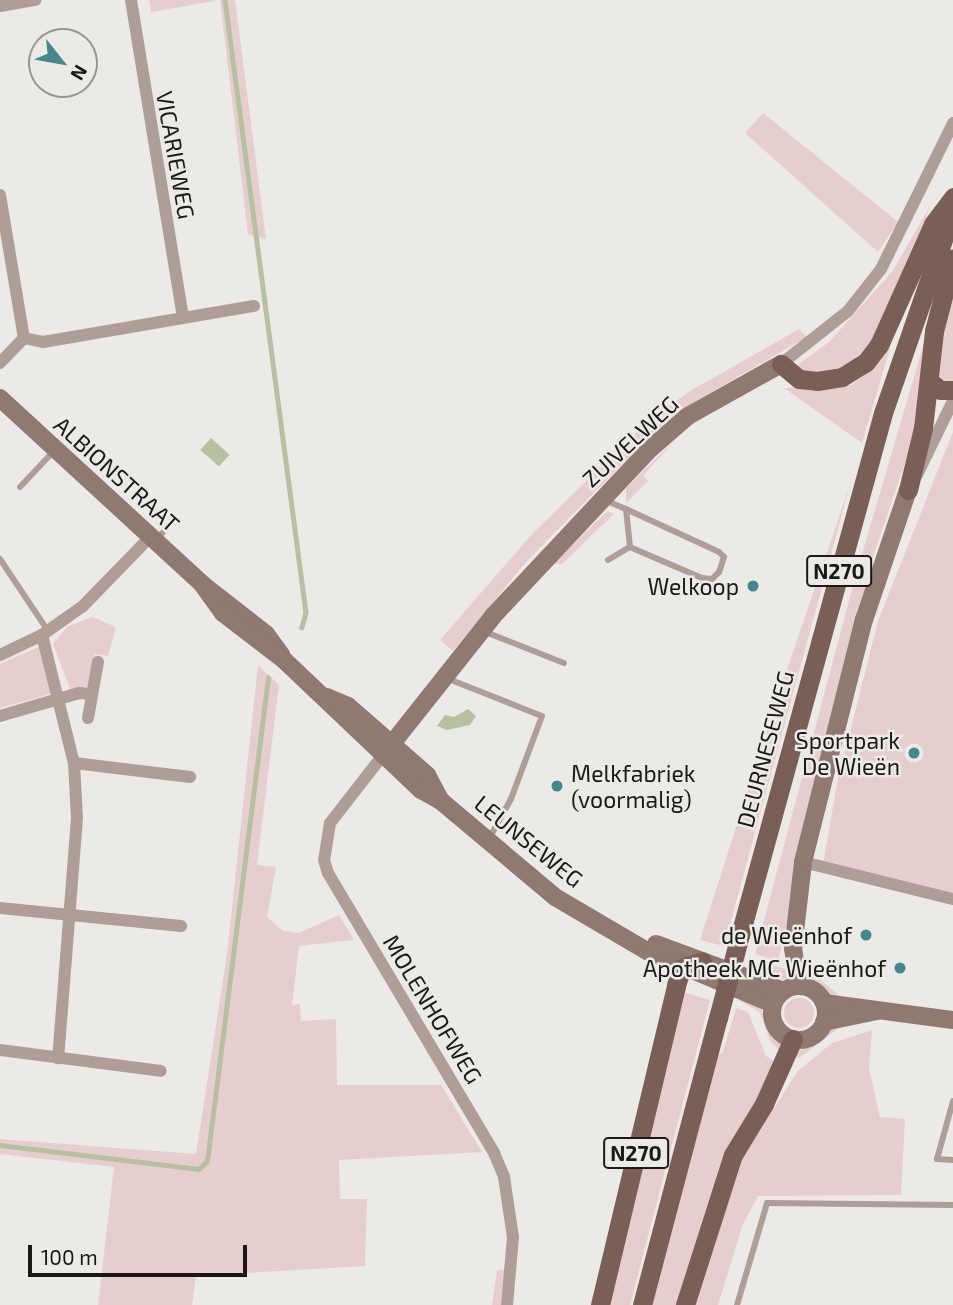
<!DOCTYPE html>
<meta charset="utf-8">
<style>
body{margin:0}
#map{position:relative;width:953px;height:1305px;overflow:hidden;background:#eceae7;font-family:"Exo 2",sans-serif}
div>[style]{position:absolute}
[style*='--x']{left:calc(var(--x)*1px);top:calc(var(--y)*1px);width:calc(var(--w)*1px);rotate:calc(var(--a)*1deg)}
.green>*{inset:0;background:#e7cece}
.round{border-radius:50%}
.water>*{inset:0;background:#b7c1a0;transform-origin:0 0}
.stream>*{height:4.5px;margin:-2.25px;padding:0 2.25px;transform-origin:2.25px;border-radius:2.25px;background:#b7c1a0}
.lane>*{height:6px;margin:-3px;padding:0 3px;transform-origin:3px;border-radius:3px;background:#ae9e97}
.street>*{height:12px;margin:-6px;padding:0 6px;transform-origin:6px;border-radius:6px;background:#ae9e97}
.secondary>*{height:18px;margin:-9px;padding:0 9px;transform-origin:9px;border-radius:9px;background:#907970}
.secondary>.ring{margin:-9px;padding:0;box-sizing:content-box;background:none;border:18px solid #907970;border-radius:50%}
.primary>*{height:19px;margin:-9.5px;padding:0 9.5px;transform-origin:9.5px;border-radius:9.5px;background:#7a5f54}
.primary-bridge>*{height:19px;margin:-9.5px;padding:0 9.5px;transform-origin:9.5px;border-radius:9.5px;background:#7a5f54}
.dots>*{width:19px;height:19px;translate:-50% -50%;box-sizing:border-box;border:4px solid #eceae7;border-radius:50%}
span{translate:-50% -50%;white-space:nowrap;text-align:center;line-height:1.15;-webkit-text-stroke:5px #eceae7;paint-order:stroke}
.shield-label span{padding:2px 5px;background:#eceae7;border:2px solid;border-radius:5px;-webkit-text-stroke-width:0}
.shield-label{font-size:21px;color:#1a1918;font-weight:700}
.street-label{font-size:23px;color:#1a1918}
.poi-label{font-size:23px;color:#1a1918}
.right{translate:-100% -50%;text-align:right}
.left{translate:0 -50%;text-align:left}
.north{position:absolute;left:28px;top:28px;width:70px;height:70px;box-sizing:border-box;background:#eceae7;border:2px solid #989694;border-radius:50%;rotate:121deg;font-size:19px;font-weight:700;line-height:28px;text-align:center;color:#1a1918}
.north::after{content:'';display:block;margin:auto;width:24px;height:32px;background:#41898d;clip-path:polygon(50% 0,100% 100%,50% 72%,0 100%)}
.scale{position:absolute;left:28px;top:1245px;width:219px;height:32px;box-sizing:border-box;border:4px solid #1a1918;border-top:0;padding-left:9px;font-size:21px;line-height:24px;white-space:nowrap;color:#1a1918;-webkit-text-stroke:5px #eceae7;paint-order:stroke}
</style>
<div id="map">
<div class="green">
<i style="clip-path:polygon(149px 0,214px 0,215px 1px,151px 12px)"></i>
<i style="clip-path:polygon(220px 0,235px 0,266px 239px,248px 234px)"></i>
<i style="clip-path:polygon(763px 113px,898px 222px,878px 252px,745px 133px)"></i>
<i style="clip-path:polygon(932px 203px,870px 346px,841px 370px,808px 375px,796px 366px,829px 342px,892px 272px)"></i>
<i style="clip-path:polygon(953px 282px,953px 382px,941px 381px,934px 369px)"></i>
<i style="clip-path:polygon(931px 319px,913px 439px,872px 560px,778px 961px,755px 954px,855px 578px)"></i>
<i style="clip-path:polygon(799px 329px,807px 337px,696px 401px,654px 432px,526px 562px,453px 651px,440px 640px,532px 534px,647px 422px,690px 391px)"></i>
<i style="clip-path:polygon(892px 341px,862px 443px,784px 388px,852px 385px,873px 368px)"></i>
<i style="clip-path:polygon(953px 432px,953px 895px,823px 864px,837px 784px,878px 621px)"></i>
<i style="clip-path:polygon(677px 438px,643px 476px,648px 481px,626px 503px,626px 488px)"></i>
<i style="clip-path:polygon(850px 485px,724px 946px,700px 940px,779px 693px)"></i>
<i style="clip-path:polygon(607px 511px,614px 514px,562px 564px,553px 564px)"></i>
<i style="clip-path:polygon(92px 617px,116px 627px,108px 656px,95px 654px,88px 686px,71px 691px,53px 644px,67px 627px)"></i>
<i style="clip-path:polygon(41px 646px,54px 693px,0 708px,0 664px)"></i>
<i style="clip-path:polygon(258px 665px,279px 685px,257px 865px,276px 867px,267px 917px,283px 931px,299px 933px,339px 915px,354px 940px,299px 946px,292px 1005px,300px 1004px,301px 1021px,336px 1019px,337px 1085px,441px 1085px,482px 1152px,339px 1160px,340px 1199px,367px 1199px,365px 1266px,196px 1276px,192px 1305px,98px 1305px,114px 1167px,0 1154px,0 1139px,196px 1154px,227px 954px)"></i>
<i style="clip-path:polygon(749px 962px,789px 969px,789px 979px,777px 980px,748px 970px)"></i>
<i style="clip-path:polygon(802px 969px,808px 969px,842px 998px,830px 996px)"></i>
<i style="clip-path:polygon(683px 992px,710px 1000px,630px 1305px,609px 1305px)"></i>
<i style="clip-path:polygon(740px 994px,761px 1009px,771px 1032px,784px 1044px,781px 1053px,770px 1041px,760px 1012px,739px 1000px)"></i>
<i class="round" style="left:784px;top:998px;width:30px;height:30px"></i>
<i style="clip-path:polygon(736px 1008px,748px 1012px,766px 1056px,777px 1063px,678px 1305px,651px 1305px,717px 1056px,723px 1052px)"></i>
<i style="clip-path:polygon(836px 1024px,843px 1025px,799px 1058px,792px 1056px)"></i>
<i style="clip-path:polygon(872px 1030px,869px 1068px,880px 1117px,905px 1119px,901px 1195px,758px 1196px,743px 1224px,718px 1305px,692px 1305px,736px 1167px,798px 1071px,832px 1043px)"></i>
<i style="clip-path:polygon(497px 1270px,505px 1270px,501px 1305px,492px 1305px)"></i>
</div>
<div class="water">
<i style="left:211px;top:438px;width:25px;height:16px;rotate:42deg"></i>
<i style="clip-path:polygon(468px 709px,476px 716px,470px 725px,447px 730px,437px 726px,445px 715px,454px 717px)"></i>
</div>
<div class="stream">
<i style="--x:225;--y:0;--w:618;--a:82.47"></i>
<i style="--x:306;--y:613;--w:15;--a:106"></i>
<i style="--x:0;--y:1145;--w:200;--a:6.9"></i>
<i style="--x:199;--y:1169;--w:11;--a:-45"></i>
<i style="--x:207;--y:1161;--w:487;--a:-82.8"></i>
</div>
<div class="lane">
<i style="--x:20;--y:487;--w:48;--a:-46.7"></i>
<i style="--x:607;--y:501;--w:21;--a:23"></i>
<i style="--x:626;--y:509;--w:102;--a:24.8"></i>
<i style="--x:719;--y:552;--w:7;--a:45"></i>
<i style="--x:724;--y:557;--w:16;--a:108"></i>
<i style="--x:719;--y:572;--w:10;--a:135"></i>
<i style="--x:712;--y:579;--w:10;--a:-174"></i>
<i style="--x:702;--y:578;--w:78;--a:-156.7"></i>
<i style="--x:630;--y:547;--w:38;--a:-96"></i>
<i style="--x:156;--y:540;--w:15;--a:-48"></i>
<i style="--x:0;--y:559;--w:87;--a:56.3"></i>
<i style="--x:608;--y:560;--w:26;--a:-31"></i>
<i style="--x:483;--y:631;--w:87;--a:21.6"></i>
<i style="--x:446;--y:678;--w:103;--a:21.6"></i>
<i style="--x:542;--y:716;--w:89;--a:110.5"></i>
<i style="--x:511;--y:799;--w:46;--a:118.8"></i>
<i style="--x:953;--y:1101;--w:60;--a:105.4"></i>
<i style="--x:937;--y:1159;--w:16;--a:4"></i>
<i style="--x:737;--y:1305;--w:106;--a:-73.6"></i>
<i style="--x:767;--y:1203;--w:186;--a:0.6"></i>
</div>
<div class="street">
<i style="--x:131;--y:0;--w:321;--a:80.7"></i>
<i style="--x:0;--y:6;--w:36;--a:-10"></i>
<i style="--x:0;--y:195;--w:145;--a:80.5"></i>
<i style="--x:24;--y:338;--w:35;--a:134"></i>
<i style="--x:24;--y:338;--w:19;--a:12"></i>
<i style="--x:43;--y:342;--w:214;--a:-9.7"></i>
<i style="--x:781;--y:364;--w:85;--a:-38.3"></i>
<i style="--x:848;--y:311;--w:53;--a:-51.8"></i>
<i style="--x:881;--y:269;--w:163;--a:-63.7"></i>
<i style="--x:917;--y:475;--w:82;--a:-64.1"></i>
<i style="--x:42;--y:635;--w:132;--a:76"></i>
<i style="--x:74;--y:763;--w:55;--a:86.9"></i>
<i style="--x:77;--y:818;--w:241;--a:94.5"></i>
<i style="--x:0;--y:655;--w:47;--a:-25.5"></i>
<i style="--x:42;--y:635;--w:50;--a:-35.3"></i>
<i style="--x:83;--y:606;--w:96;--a:-45.8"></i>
<i style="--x:0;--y:716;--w:82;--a:-16.2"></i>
<i style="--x:79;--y:693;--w:13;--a:4"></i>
<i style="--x:88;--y:718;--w:57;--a:-79.9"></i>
<i style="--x:383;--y:755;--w:86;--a:127.9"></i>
<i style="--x:330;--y:823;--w:37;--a:99"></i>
<i style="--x:324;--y:860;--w:14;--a:73"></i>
<i style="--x:328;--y:873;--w:326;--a:59.3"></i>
<i style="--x:494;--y:1153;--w:26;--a:67"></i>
<i style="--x:504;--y:1177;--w:61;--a:81.5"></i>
<i style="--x:513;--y:1237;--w:68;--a:95"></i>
<i style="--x:74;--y:763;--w:117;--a:6.9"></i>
<i style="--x:803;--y:862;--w:154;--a:13.9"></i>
<i style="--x:0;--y:908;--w:182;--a:5.7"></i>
<i style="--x:0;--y:1050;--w:162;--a:7.4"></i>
</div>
<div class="secondary">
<i style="--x:0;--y:398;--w:275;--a:42.6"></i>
<i style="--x:202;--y:584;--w:81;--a:38"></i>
<i style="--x:266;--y:634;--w:26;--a:54"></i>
<i style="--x:202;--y:584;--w:36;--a:54"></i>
<i style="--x:223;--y:613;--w:77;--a:37.6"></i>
<i style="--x:284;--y:660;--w:189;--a:43.5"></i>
<i style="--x:421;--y:790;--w:23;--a:29"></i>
<i style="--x:441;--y:801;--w:149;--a:40.1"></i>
<i style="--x:555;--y:897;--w:107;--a:30.4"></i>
<i style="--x:647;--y:951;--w:137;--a:22.8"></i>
<i style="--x:327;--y:697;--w:23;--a:23"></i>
<i style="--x:348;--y:706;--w:105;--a:41.1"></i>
<i style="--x:427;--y:775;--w:30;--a:62"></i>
<i style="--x:383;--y:755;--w:177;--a:-51.6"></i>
<i style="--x:493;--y:616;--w:229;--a:-46.8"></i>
<i style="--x:650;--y:449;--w:50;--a:-41"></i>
<i style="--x:688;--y:416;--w:107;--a:-29.2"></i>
<i style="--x:656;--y:944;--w:136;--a:20.2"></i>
<i style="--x:799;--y:986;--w:37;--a:-99"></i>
<i style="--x:793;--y:949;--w:88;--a:-83.4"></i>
<i style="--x:803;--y:862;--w:250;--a:-75.9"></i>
<i style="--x:864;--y:620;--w:137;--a:-71.3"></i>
<i class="ring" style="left:772px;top:986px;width:36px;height:36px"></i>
<i style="--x:824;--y:1003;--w:130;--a:7.5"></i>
<i style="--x:824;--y:1022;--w:54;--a:-11.7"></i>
</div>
<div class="primary">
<i style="--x:781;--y:364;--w:23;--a:40"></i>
<i style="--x:799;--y:379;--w:18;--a:6"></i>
<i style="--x:817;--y:381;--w:25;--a:-9"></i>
<i style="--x:842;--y:377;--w:28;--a:-32"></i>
<i style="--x:866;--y:362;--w:21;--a:-53"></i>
<i style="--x:879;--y:345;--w:133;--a:-65.9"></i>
<i style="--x:933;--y:224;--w:34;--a:-53"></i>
<i style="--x:929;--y:381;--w:14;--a:39"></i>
<i style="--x:940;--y:390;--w:13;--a:0"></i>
<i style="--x:908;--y:490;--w:64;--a:-76.4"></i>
<i style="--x:923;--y:428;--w:98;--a:-83.5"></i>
<i style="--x:934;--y:331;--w:75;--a:-75.4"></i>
<i style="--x:740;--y:935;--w:541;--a:-74.68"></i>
<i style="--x:883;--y:413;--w:214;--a:-70.9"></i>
<i style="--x:600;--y:1305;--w:329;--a:-76.6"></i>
<i style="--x:676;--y:985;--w:18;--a:-71"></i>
<i style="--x:682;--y:968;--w:21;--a:-19"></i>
<i style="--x:642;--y:1305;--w:297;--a:-75.2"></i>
<i style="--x:685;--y:1305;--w:157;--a:-72.3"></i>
<i style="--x:733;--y:1155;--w:60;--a:-58.7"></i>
<i style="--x:764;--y:1104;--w:71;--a:-66"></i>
</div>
<div class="primary-bridge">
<i style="--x:718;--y:1018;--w:86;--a:-75.2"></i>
</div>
<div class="dots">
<i style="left:753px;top:586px;background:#41898d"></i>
<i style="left:914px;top:753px;background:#41898d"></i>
<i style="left:557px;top:786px;background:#41898d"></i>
<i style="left:866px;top:935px;background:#41898d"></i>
<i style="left:900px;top:968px;background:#41898d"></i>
</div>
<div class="shield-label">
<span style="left:839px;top:571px">N270</span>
<span style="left:636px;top:1153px">N270</span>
</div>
<div class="street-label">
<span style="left:176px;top:155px;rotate:80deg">VICARIEWEG</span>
<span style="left:630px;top:441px;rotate:-43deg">ZUIVELWEG</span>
<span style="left:117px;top:474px;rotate:42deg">ALBIONSTRAAT</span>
<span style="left:765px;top:749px;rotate:-75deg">DEURNESEWEG</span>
<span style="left:529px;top:841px;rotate:39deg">LEUNSEWEG</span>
<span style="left:433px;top:1009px;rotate:59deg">MOLENHOFWEG</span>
</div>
<div class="poi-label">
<span class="right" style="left:739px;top:586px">Welkoop</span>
<span class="right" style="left:900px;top:753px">Sportpark<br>De Wieën</span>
<span class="left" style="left:571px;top:786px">Melkfabriek<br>(voormalig)</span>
<span class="right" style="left:852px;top:935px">de Wieënhof</span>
<span class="right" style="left:886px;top:968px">Apotheek MC Wieënhof</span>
</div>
<div class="north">N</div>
<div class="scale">100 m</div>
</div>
